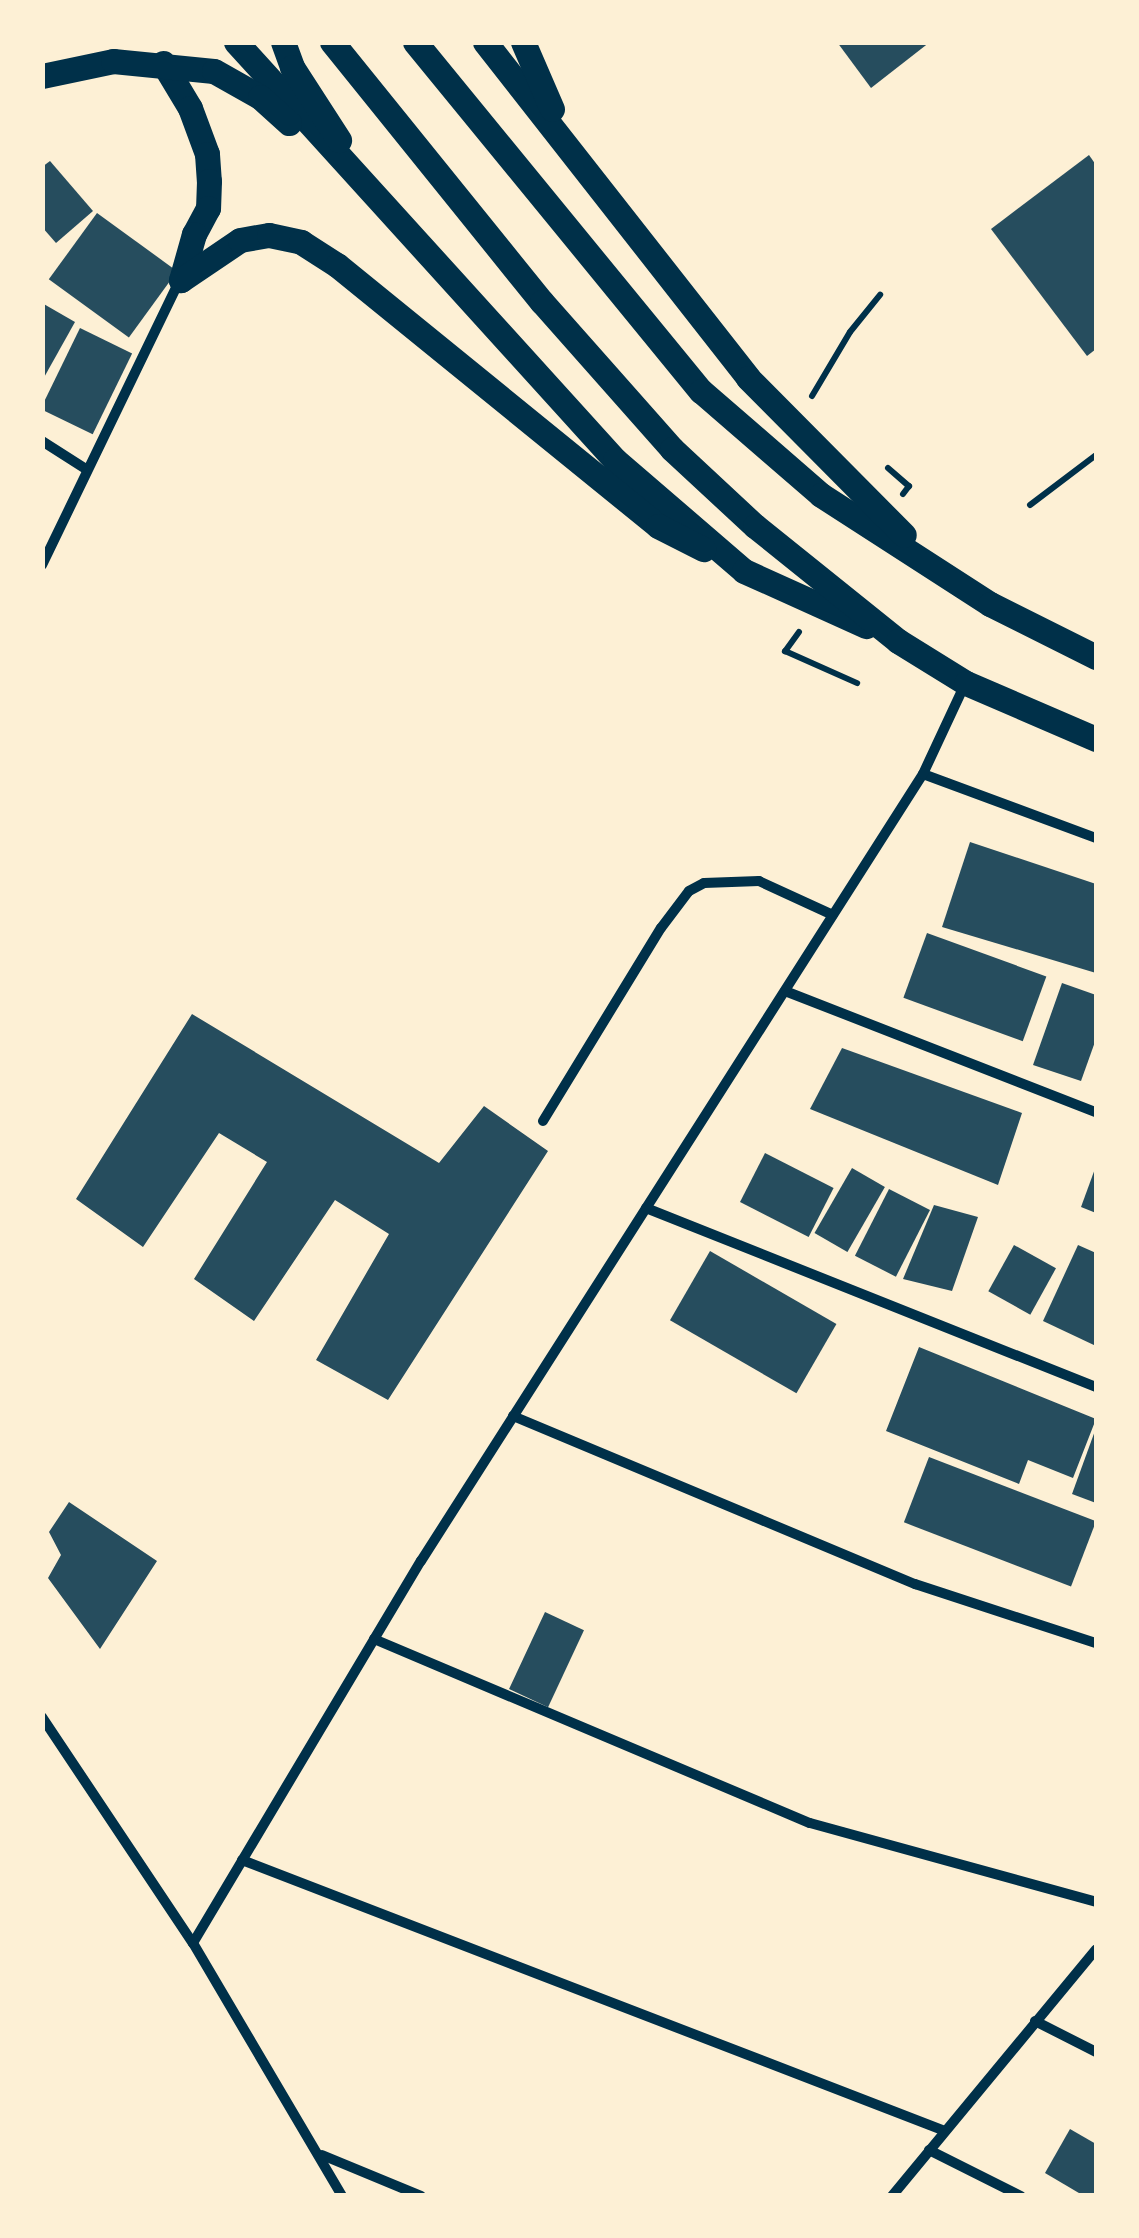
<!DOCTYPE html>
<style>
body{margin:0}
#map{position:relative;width:1139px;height:2238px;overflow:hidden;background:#fdf0d5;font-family:"Nunito Sans",sans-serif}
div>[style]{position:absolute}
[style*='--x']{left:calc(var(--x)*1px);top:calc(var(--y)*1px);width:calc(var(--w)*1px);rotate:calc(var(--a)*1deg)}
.building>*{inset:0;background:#264d5e;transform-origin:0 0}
.path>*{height:6px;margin:-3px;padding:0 3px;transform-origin:3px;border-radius:3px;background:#003049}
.minor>*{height:10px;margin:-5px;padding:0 5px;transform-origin:5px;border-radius:5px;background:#003049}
.primary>*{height:25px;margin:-12.5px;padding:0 12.5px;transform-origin:12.5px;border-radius:12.5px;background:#003049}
span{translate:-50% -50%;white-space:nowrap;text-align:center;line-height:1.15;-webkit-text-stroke:10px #fdf0d5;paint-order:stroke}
.frame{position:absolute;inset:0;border:45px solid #fdf0d5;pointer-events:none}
</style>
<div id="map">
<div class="building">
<i style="clip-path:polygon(837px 42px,930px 42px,871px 88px)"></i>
<i style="clip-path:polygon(1089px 155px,1096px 165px,1096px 349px,1087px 356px,991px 229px)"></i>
<i style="clip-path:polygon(50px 161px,93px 211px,56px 243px,42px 227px,42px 167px)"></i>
<i style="left:97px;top:213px;width:99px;height:82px;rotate:36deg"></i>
<i style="clip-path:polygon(42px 303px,75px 322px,42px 381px)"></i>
<i style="left:80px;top:328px;width:58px;height:90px;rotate:26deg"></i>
<i style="clip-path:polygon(970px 842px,1096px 884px,1096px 973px,942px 927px)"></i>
<i style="left:927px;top:933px;width:127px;height:69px;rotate:20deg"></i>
<i style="clip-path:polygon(1062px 983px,1096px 995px,1096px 1039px,1081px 1081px,1033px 1065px)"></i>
<i style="clip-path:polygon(192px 1014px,439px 1163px,484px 1106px,548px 1151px,388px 1400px,316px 1360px,389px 1234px,335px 1200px,254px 1321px,194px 1279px,267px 1162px,219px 1133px,143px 1247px,76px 1199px)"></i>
<i style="clip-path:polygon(842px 1048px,1022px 1113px,998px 1185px,810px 1109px)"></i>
<i style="left:765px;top:1153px;width:77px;height:55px;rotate:27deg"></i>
<i style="clip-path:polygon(1096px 1166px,1096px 1213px,1081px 1207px)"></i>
<i style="left:852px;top:1168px;width:38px;height:75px;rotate:30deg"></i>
<i style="left:889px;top:1189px;width:46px;height:75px;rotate:27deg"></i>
<i style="clip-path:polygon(934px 1205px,978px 1217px,952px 1291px,903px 1279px)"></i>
<i style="left:1014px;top:1245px;width:48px;height:53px;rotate:29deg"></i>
<i style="clip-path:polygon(1078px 1245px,1096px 1253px,1096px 1346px,1043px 1321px)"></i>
<i style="left:710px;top:1251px;width:146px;height:80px;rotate:30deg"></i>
<i style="clip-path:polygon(919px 1347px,1096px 1419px,1073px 1478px,1028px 1460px,1019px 1484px,886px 1431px)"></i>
<i style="clip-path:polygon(1096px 1428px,1096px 1503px,1072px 1494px)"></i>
<i style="left:929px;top:1457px;width:179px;height:70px;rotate:21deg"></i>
<i style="clip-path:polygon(69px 1502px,157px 1561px,100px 1649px,48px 1578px,61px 1555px,49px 1532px)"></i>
<i style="left:545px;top:1612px;width:43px;height:85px;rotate:25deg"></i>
<i style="clip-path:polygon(1070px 2129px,1096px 2144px,1096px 2196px,1084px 2196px,1045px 2173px)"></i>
</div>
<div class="path">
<i style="--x:812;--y:396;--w:74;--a:-59.3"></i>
<i style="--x:850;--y:332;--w:48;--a:-51"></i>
<i style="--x:888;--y:468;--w:28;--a:41"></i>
<i style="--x:909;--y:486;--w:10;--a:127"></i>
<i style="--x:1030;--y:505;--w:83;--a:-37.1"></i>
<i style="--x:799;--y:632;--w:24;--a:126"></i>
<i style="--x:785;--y:651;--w:79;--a:24"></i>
</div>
<div class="minor">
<i style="--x:42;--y:441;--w:52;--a:32.5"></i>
<i style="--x:42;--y:565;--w:314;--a:-64.2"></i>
<i style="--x:923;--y:774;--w:184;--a:20.3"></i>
<i style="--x:785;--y:991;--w:334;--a:21.3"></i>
<i style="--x:543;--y:1121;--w:226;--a:-58.6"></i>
<i style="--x:661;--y:928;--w:46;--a:-52.9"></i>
<i style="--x:689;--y:891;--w:17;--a:-28"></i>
<i style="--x:704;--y:883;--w:55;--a:-2.1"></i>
<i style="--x:759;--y:881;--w:81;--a:24.7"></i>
<i style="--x:646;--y:1208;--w:484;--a:21.7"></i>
<i style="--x:513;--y:1416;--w:436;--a:22.7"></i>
<i style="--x:915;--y:1584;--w:190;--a:18.1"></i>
<i style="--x:374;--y:1639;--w:473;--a:22.9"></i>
<i style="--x:810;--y:1823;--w:297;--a:15.4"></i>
<i style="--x:42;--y:1717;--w:272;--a:56.3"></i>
<i style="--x:193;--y:1943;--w:294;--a:59.5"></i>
<i style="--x:242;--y:1860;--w:753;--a:21.08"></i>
<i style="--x:193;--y:1943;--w:445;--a:-59.2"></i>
<i style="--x:421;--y:1561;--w:933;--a:-57.47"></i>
<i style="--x:923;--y:774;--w:99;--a:-65"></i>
<i style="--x:1035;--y:2021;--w:68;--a:26.9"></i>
<i style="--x:929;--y:2150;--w:103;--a:26.6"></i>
<i style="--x:322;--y:2155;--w:107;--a:22.5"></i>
<i style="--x:892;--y:2196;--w:320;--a:-50.4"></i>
</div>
<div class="primary">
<i style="--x:236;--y:42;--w:564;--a:47.8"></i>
<i style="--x:615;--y:460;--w:170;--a:40.7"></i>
<i style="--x:744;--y:571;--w:134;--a:24.3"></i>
<i style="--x:283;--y:42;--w:27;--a:70"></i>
<i style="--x:292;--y:67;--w:87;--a:57.2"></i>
<i style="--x:332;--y:42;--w:334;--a:51.1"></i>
<i style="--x:542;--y:302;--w:196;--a:48.5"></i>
<i style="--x:672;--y:449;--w:113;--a:42.9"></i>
<i style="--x:755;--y:526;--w:184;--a:38.8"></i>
<i style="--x:898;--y:641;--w:80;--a:31.7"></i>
<i style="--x:966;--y:683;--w:142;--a:23.3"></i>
<i style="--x:415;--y:42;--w:451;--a:50.7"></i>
<i style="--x:701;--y:391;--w:159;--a:40.9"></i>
<i style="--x:821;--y:495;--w:201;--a:32.8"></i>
<i style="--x:990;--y:604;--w:119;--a:26.6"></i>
<i style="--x:485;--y:42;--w:427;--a:51.9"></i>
<i style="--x:748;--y:378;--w:221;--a:45.2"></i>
<i style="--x:523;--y:42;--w:73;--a:66.6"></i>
<i style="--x:163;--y:63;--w:52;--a:59"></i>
<i style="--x:190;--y:108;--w:49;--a:69.7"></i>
<i style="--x:207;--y:154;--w:27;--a:86"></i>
<i style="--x:209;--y:181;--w:27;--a:92"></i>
<i style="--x:208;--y:208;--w:30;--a:118"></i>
<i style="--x:194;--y:234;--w:48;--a:105.8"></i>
<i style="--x:42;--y:76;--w:73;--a:-11.9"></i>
<i style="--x:113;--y:61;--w:101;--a:5.7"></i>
<i style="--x:214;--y:71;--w:53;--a:29.5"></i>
<i style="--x:260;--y:97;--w:39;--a:42"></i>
<i style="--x:181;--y:280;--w:71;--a:-34.1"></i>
<i style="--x:240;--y:240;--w:29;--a:-10"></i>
<i style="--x:269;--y:235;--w:33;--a:12"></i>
<i style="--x:301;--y:242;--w:43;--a:32.6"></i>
<i style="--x:337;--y:265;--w:414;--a:39.1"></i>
<i style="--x:658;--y:526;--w:51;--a:27.1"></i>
</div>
<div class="frame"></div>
</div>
